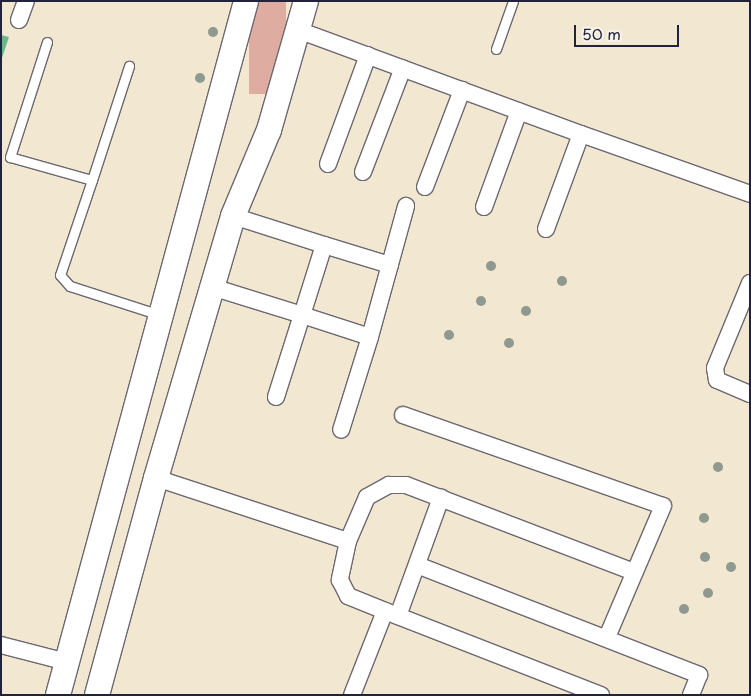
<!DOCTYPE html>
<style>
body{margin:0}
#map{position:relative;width:751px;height:696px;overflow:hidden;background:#f2e8d1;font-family:"Playpen Sans",sans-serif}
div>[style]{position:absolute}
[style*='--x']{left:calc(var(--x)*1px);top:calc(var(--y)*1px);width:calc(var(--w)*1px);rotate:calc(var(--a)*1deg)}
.forest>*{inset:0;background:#67b986}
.building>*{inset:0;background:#dfaca1;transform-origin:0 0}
.roads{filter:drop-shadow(1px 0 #6b6770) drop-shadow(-1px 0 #6b6770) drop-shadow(0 1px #6b6770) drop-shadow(0 -1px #6b6770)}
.service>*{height:9px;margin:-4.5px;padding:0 4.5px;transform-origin:4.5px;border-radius:4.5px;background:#fff}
.minor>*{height:16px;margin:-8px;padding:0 8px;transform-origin:8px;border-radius:8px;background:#fff}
.secondary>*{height:24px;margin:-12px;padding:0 12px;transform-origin:12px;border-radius:12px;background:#fff}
.trees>*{width:10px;height:10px;margin:-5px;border-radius:50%;background:#8f998f}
span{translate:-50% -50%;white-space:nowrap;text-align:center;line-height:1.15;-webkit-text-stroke:5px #f7f3e8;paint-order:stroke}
.frame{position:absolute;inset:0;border:2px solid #22223b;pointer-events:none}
.scale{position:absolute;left:574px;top:25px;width:105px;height:22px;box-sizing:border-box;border:2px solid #22223b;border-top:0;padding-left:6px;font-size:15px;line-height:18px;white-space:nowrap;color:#22223b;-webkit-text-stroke:4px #f7f3e8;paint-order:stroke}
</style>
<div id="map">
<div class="forest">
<i style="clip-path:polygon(1px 35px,9px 37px,1px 61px)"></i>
</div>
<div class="building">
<i style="left:249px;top:1px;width:37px;height:93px"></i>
</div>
<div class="roads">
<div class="service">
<i style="--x:47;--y:42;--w:121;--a:107.8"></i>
<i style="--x:10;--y:157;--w:85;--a:15.7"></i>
<i style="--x:92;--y:180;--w:100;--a:108.6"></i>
<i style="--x:60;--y:275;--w:15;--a:48"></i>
<i style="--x:70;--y:286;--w:95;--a:17.9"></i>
<i style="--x:496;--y:49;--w:51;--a:-70.5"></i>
<i style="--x:92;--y:180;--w:120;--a:-72"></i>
</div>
<div class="minor">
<i style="--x:19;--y:20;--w:20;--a:-70"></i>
<i style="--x:298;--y:30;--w:302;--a:20.2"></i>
<i style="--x:581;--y:134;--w:179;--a:19.5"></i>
<i style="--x:328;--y:164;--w:116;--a:-69.8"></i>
<i style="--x:363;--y:172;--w:111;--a:-69"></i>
<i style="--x:425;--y:187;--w:104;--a:-69.1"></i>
<i style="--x:484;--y:207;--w:102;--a:-70"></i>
<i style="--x:233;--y:216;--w:96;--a:17.7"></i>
<i style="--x:324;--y:245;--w:73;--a:107.4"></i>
<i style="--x:302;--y:315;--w:71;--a:17.9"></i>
<i style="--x:370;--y:337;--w:97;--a:107.3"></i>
<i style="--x:546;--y:229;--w:101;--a:-69.8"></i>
<i style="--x:324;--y:245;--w:69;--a:16.9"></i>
<i style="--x:750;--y:283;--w:92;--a:112.4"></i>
<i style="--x:715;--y:368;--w:12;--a:81"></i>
<i style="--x:717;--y:380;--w:36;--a:23"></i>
<i style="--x:212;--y:287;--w:94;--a:17.3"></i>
<i style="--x:302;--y:315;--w:86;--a:107.6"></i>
<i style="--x:370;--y:337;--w:136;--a:-74.6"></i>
<i style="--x:403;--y:415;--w:275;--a:19.3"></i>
<i style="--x:663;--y:506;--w:142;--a:113.1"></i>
<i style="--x:156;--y:478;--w:202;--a:18.2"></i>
<i style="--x:348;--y:541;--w:48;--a:-66.6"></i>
<i style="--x:367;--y:497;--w:25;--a:-29"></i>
<i style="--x:389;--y:485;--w:17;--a:0"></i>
<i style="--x:406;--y:485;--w:244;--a:20.9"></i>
<i style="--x:348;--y:541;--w:40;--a:102"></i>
<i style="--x:340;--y:580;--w:18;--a:63"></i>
<i style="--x:348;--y:596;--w:40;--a:22"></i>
<i style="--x:385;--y:611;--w:90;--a:111.4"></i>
<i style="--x:417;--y:565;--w:303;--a:21.3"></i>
<i style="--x:699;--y:675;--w:22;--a:112"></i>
<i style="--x:385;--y:611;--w:232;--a:21.3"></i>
<i style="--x:398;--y:616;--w:126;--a:-70"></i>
<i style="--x:1;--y:645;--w:68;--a:14.4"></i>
</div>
<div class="secondary">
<i style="--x:58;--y:695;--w:719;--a:-74.84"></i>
<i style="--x:97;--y:695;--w:225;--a:-74.8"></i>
<i style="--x:156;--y:478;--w:273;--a:-73.6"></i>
<i style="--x:233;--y:216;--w:93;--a:-67.3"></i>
<i style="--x:269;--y:130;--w:134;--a:-74"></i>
</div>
</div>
<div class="trees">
<i style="left:213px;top:32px"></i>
<i style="left:200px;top:78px"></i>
<i style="left:491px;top:266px"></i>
<i style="left:562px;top:281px"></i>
<i style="left:481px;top:301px"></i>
<i style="left:526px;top:311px"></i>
<i style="left:449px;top:335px"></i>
<i style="left:509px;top:343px"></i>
<i style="left:718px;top:467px"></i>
<i style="left:704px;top:518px"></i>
<i style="left:705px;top:557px"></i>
<i style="left:731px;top:567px"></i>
<i style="left:708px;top:593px"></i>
<i style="left:684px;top:609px"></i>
</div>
<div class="frame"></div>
<div class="scale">50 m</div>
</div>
